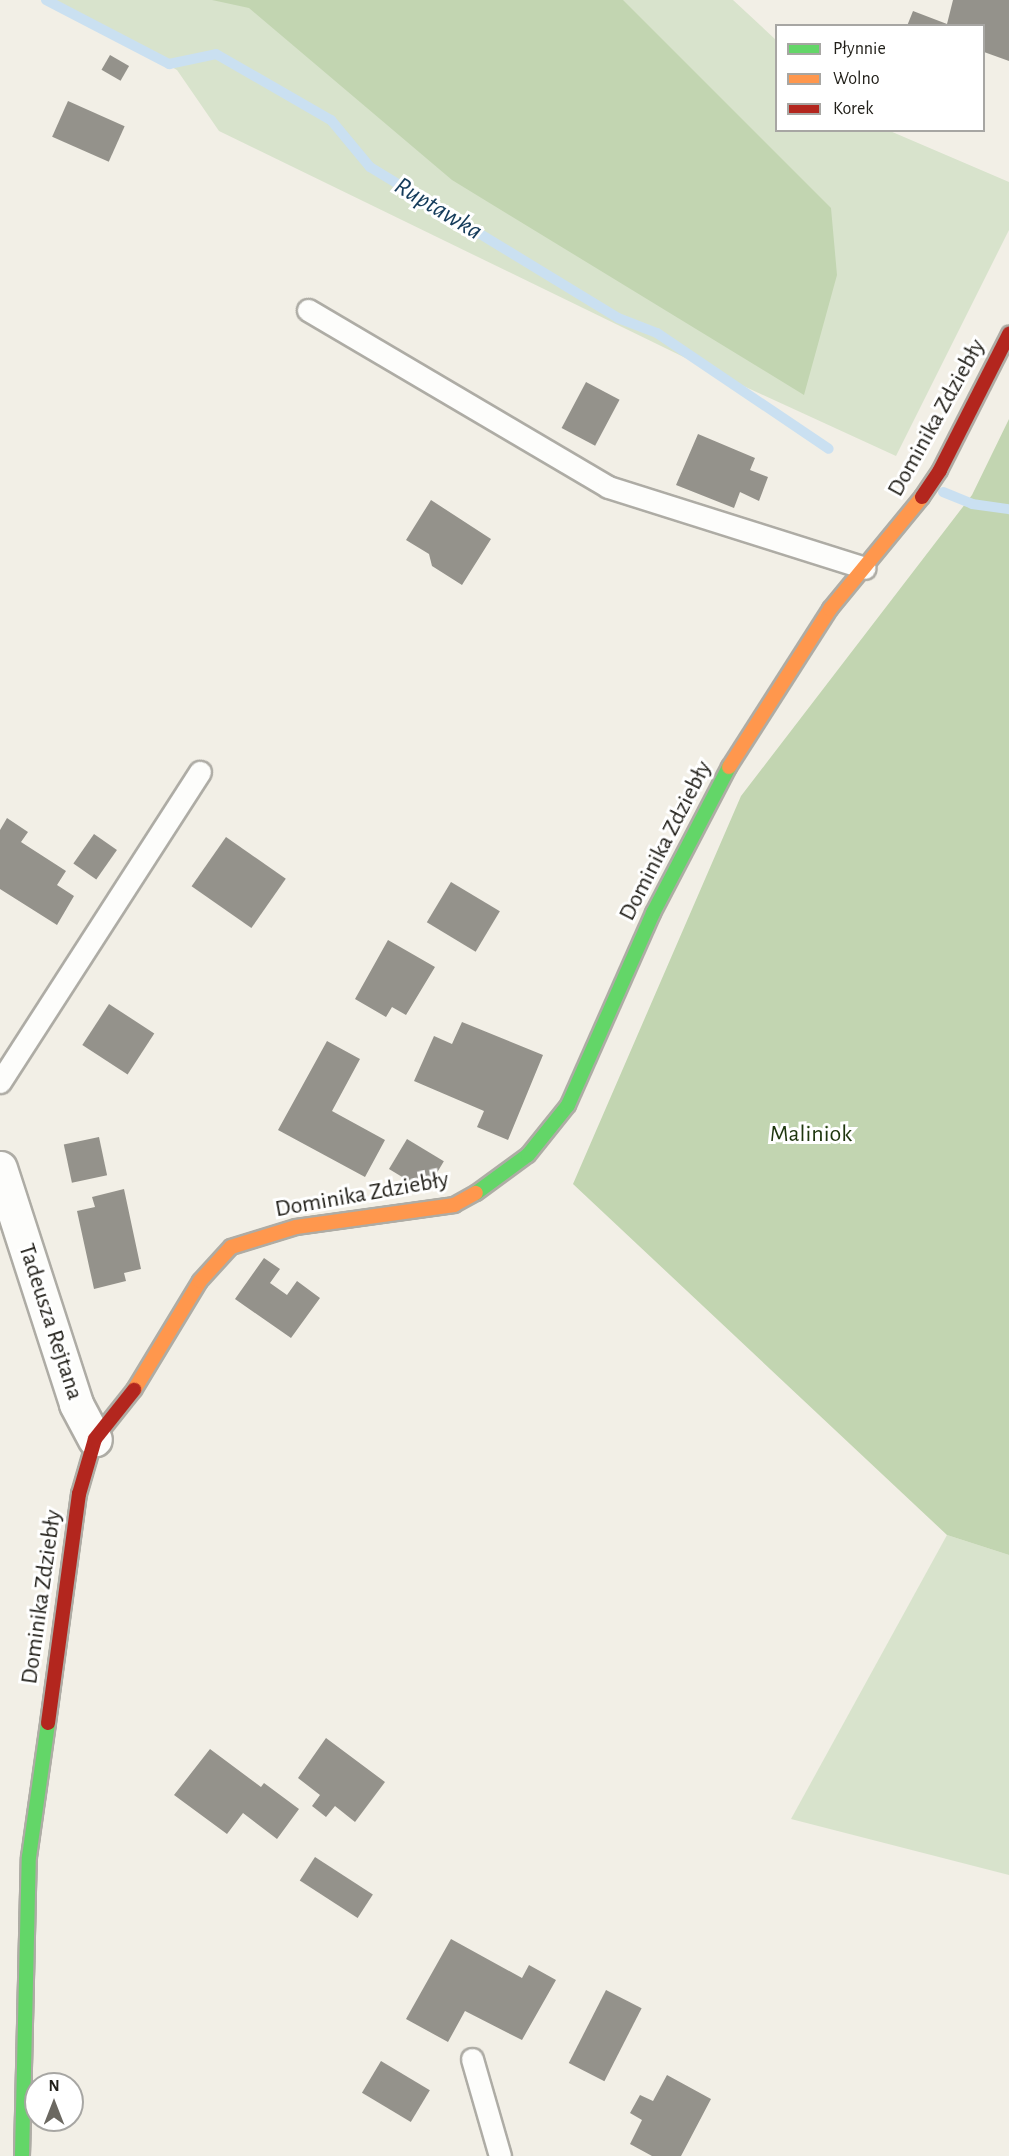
<!DOCTYPE html>
<meta charset="utf-8">
<style>
body{margin:0}
#map{position:relative;width:1009px;height:2156px;overflow:hidden;background:#f2efe6;font-family:"Alegreya Sans",sans-serif}
div>[style]{position:absolute}
[style*='--x']{left:calc(var(--x)*1px);top:calc(var(--y)*1px);width:calc(var(--w)*1px);rotate:calc(var(--a)*1deg)}
.green>*{inset:0;background:#d8e3cc}
.forest>*{inset:0;background:#c2d5b1}
.stream>*{height:10px;margin:-5px;padding:0 5px;transform-origin:5px;border-radius:5px;background:#cae0f1}
.building>*{inset:0;background:#94928b;transform-origin:0 0}
.roads{filter:drop-shadow(2px 0 #aeaca5) drop-shadow(-2px 0 #aeaca5) drop-shadow(0 2px #aeaca5) drop-shadow(0 -2px #aeaca5)}
.lane>*{height:21px;margin:-10.5px;padding:0 10.5px;transform-origin:10.5px;border-radius:10.5px;background:#fdfdfb}
.street>*{height:33px;margin:-16.5px;padding:0 16.5px;transform-origin:16.5px;border-radius:16.5px;background:#fdfdfb}
.fast>*{height:14px;margin:-7px;padding:0 7px;transform-origin:7px;border-radius:7px;background:#63d668}
.slow>*{height:14px;margin:-7px;padding:0 7px;transform-origin:7px;border-radius:7px;background:#ff974d}
.jam>*{height:14px;margin:-7px;padding:0 7px;transform-origin:7px;border-radius:7px;background:#b3261e}
span{translate:-50% -50%;white-space:nowrap;text-align:center;line-height:1.15;-webkit-text-stroke:6px #fff;paint-order:stroke}
.street-label{font-size:24px;color:#22201a}
.park-label{font-size:24px;color:#1e360e}
.water-label{font-size:26px;color:#143b5a;font-style:italic}
.legend{position:absolute;left:775px;top:24px;width:210px;height:108px;box-sizing:border-box;background:#fff;border:2px solid #a7a6a3;margin:0;padding:8px 10px;list-style:none;font-size:18px;color:#22201a}
.legend li{display:flex;align-items:center;gap:12px;height:30px}
.legend b{width:30px;border:2px solid #a7a6a3}
.north{position:absolute;left:24px;top:2072px;width:60px;height:60px;box-sizing:border-box;background:#fff;border:2px solid #a7a6a3;border-radius:50%;rotate:0deg;font-size:16px;font-weight:700;line-height:24px;text-align:center;color:#22201a}
.north::after{content:'';display:block;margin:auto;width:21px;height:27px;background:#6b6861;clip-path:polygon(50% 0,100% 100%,50% 72%,0 100%)}
</style>
<div id="map">
<div class="green">
<i style="clip-path:polygon(51px 0,733px 0,776px 40px,776px 130px,890px 131px,1009px 182px,1009px 230px,896px 456px,737px 383px,219px 131px,177px 70px)"></i>
<i style="clip-path:polygon(947px 1535px,1009px 1555px,1009px 1875px,791px 1819px)"></i>
</div>
<div class="forest">
<i style="clip-path:polygon(212px 0,623px 0,831px 208px,837px 275px,804px 395px,452px 180px,249px 8px)"></i>
<i style="clip-path:polygon(1009px 419px,1009px 1555px,947px 1535px,573px 1184px,741px 796px,972px 495px)"></i>
</div>
<div class="stream">
<i style="--x:46;--y:0;--w:139;--a:27.5"></i>
<i style="--x:169;--y:64;--w:48;--a:-12"></i>
<i style="--x:216;--y:54;--w:133;--a:29.9"></i>
<i style="--x:331;--y:120;--w:61;--a:50.3"></i>
<i style="--x:370;--y:167;--w:290;--a:31.3"></i>
<i style="--x:618;--y:318;--w:42;--a:21"></i>
<i style="--x:657;--y:333;--w:207;--a:34"></i>
<i style="--x:943;--y:492;--w:31;--a:22"></i>
<i style="--x:972;--y:504;--w:37;--a:8"></i>
</div>
<div class="building">
<i style="clip-path:polygon(953px 0,1009px 0,1009px 61px,984px 52px,984px 26px,907px 26px,913px 11px,947px 24px)"></i>
<i style="left:110px;top:55px;width:22px;height:17px;rotate:30deg"></i>
<i style="left:68px;top:101px;width:62px;height:39px;rotate:24deg"></i>
<i style="left:586px;top:382px;width:38px;height:52px;rotate:28deg"></i>
<i style="clip-path:polygon(698px 434px,755px 458px,750px 470px,768px 477px,759px 501px,740px 492px,734px 508px,676px 485px)"></i>
<i style="clip-path:polygon(431px 500px,491px 539px,462px 585px,432px 566px,429px 554px,406px 540px)"></i>
<i style="clip-path:polygon(7px 818px,28px 832px,21px 842px,66px 871px,57px 885px,74px 896px,57px 925px,0 889px,0 830px)"></i>
<i style="left:94px;top:834px;width:28px;height:36px;rotate:35deg"></i>
<i style="left:226px;top:837px;width:73px;height:60px;rotate:35deg"></i>
<i style="left:451px;top:882px;width:57px;height:47px;rotate:31deg"></i>
<i style="clip-path:polygon(388px 940px,435px 967px,406px 1015px,392px 1007px,386px 1017px,355px 999px)"></i>
<i style="left:109px;top:1004px;width:54px;height:49px;rotate:33deg"></i>
<i style="clip-path:polygon(462px 1022px,543px 1055px,508px 1140px,477px 1127px,484px 1111px,414px 1081px,434px 1036px,452px 1044px)"></i>
<i style="clip-path:polygon(327px 1041px,360px 1059px,332px 1111px,385px 1140px,365px 1177px,278px 1130px)"></i>
<i style="left:99px;top:1137px;width:39px;height:36px;rotate:78deg"></i>
<i style="left:407px;top:1139px;width:43px;height:35px;rotate:31deg"></i>
<i style="clip-path:polygon(124px 1189px,141px 1269px,124px 1273px,126px 1281px,94px 1289px,77px 1211px,95px 1207px,92px 1197px)"></i>
<i style="clip-path:polygon(264px 1258px,280px 1269px,270px 1283px,287px 1295px,297px 1281px,320px 1298px,291px 1338px,235px 1299px)"></i>
<i style="clip-path:polygon(326px 1738px,385px 1782px,355px 1822px,335px 1806px,326px 1817px,312px 1806px,320px 1795px,298px 1778px)"></i>
<i style="clip-path:polygon(210px 1749px,261px 1787px,264px 1783px,299px 1809px,277px 1839px,243px 1813px,227px 1834px,174px 1795px)"></i>
<i style="left:315px;top:1857px;width:69px;height:28px;rotate:33deg"></i>
<i style="clip-path:polygon(451px 1939px,522px 1978px,529px 1965px,556px 1980px,522px 2040px,465px 2011px,448px 2042px,406px 2019px)"></i>
<i style="left:606px;top:1990px;width:40px;height:82px;rotate:27deg"></i>
<i style="left:381px;top:2061px;width:57px;height:37px;rotate:31deg"></i>
<i style="clip-path:polygon(667px 2075px,711px 2099px,681px 2156px,652px 2156px,630px 2144px,642px 2120px,630px 2113px,640px 2095px,653px 2101px)"></i>
</div>
<div class="roads">
<div class="lane">
<i style="--x:308;--y:310;--w:348;--a:30.5"></i>
<i style="--x:608;--y:487;--w:269;--a:17.5"></i>
<i style="--x:0;--y:1082;--w:369;--a:-57.2"></i>
<i style="--x:472;--y:2059;--w:101;--a:73.9"></i>
</div>
<div class="street">
<i style="--x:0;--y:1168;--w:248;--a:72.1"></i>
<i style="--x:76;--y:1404;--w:40;--a:62"></i>
</div>
<div class="fast">
<i style="--x:476;--y:1193;--w:64;--a:-36.2"></i>
<i style="--x:528;--y:1155;--w:64;--a:-51.3"></i>
<i style="--x:568;--y:1105;--w:210;--a:-66.1"></i>
<i style="--x:653;--y:913;--w:165;--a:-62.5"></i>
<i style="--x:22;--y:2156;--w:299;--a:-88.7"></i>
<i style="--x:29;--y:1857;--w:135;--a:-81.9"></i>
</div>
<div class="slow">
<i style="--x:729;--y:767;--w:188;--a:-57.4"></i>
<i style="--x:830;--y:609;--w:145;--a:-50.6"></i>
<i style="--x:134;--y:1390;--w:127;--a:-58.8"></i>
<i style="--x:200;--y:1281;--w:46;--a:-47.6"></i>
<i style="--x:231;--y:1247;--w:68;--a:-17.1"></i>
<i style="--x:296;--y:1227;--w:160;--a:-7.9"></i>
<i style="--x:454;--y:1205;--w:25;--a:-29"></i>
</div>
<div class="jam">
<i style="--x:922;--y:497;--w:32;--a:-56"></i>
<i style="--x:940;--y:470;--w:153;--a:-63.1"></i>
<i style="--x:48;--y:1723;--w:231;--a:-82.3"></i>
<i style="--x:79;--y:1494;--w:57;--a:-73.8"></i>
<i style="--x:95;--y:1439;--w:63;--a:-51.5"></i>
</div>
</div>
<div class="street-label">
<span style="left:937px;top:418px;rotate:-61deg">Dominika Zdziebły</span>
<span style="left:666px;top:841px;rotate:-63deg">Dominika Zdziebły</span>
<span style="left:362px;top:1195px;rotate:-10deg">Dominika Zdziebły</span>
<span style="left:50px;top:1322px;rotate:72deg">Tadeusza Rejtana</span>
<span style="left:42px;top:1597px;rotate:-82deg">Dominika Zdziebły</span>
</div>
<div class="park-label">
<span style="left:811px;top:1135px">Maliniok</span>
</div>
<div class="water-label">
<span style="left:438px;top:209px;rotate:31deg">Ruptawka</span>
</div>
<ul class="legend">
<li><b style="height:8px;background:#63d668"></b>Płynnie</li>
<li><b style="height:8px;background:#ff974d"></b>Wolno</li>
<li><b style="height:8px;background:#b3261e"></b>Korek</li>
</ul>
<div class="north">N</div>
</div>
